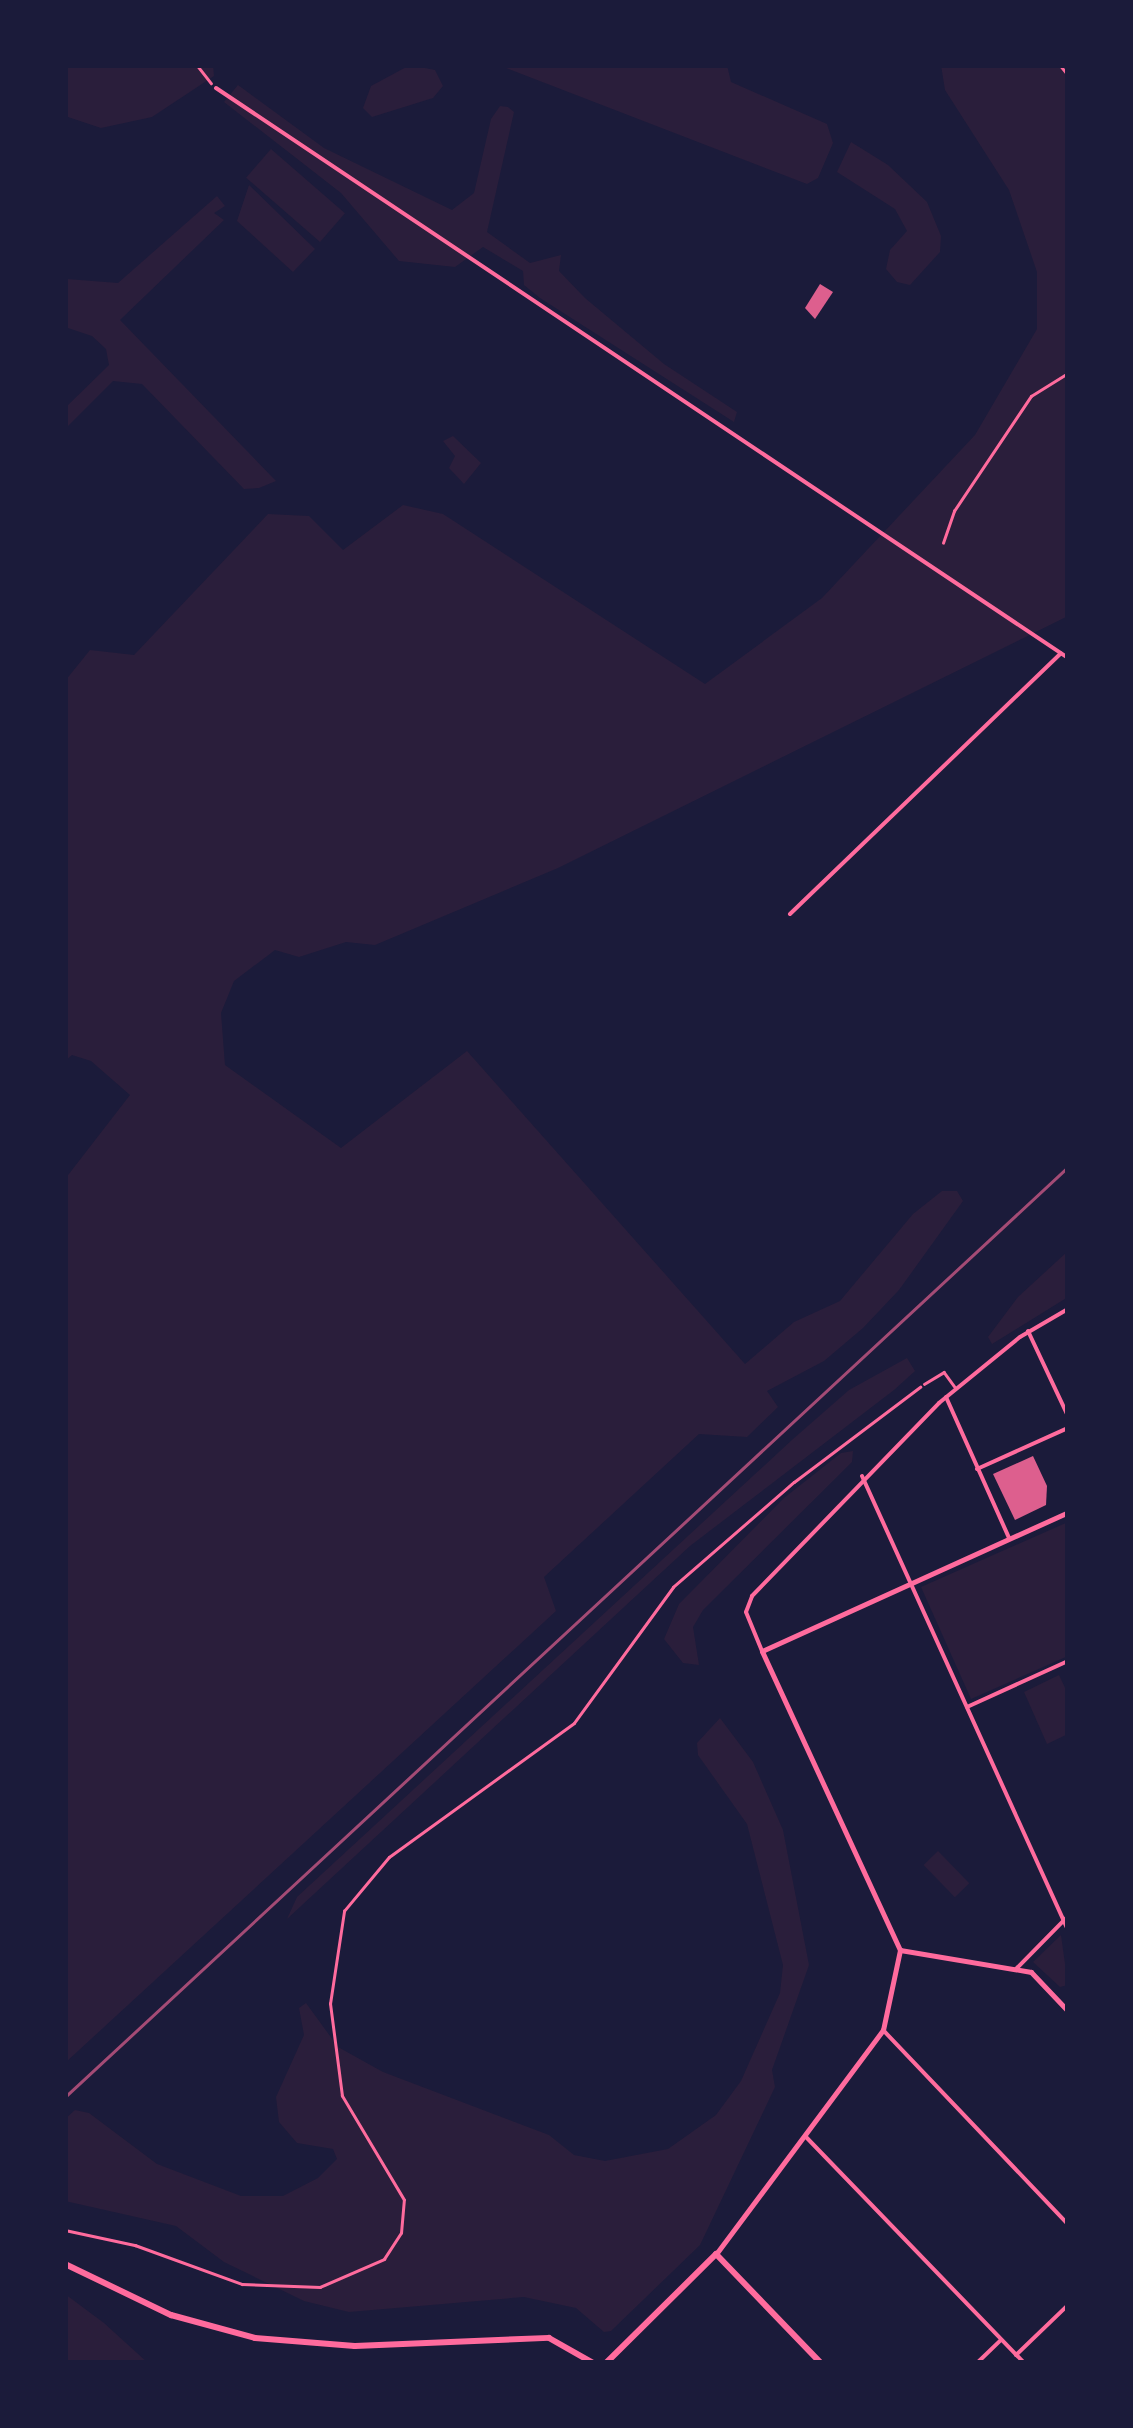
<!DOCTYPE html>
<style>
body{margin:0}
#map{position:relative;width:1133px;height:2428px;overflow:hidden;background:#1b1b3a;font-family:"Asap Condensed",sans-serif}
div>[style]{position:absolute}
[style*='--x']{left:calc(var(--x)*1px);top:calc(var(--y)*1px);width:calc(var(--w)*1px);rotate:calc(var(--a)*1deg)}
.green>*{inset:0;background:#2a1e3b;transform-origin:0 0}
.building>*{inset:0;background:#dd5f8e}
.path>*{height:2.5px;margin:-1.25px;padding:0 1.25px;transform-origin:1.25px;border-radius:1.25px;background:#ff6b9d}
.service>*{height:2.5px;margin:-1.25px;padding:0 1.25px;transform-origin:1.25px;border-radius:1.25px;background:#ff6b9d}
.minor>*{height:4px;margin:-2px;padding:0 2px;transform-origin:2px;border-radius:2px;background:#ff6b9d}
.tertiary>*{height:5px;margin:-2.5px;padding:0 2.5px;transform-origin:2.5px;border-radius:2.5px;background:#ff6b9d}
.primary>*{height:6px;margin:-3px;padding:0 3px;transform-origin:3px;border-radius:3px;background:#ff6b9d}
.rail>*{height:2.5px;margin:-1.25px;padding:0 1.25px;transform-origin:1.25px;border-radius:1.25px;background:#a44b75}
span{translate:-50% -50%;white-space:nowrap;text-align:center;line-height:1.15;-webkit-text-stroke:10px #1b1b3a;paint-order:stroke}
.frame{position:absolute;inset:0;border:68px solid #1b1b3a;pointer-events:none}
</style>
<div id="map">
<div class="green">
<i style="clip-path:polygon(65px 65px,213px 65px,214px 76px,152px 117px,101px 128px,65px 116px)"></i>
<i style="clip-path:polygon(410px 65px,435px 70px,443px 86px,433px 98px,372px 117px,363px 108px,371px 86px)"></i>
<i style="clip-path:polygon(498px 65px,727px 65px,731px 82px,827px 124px,833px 143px,818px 178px,807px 184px)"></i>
<i style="clip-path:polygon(941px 65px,1068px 65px,1068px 616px,558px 868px,375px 945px,346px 942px,299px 957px,275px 950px,234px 981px,221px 1013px,225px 1065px,341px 1148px,467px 1051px,745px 1364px,794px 1322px,840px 1301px,913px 1214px,942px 1191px,957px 1191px,963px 1201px,899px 1290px,863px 1328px,824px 1361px,767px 1391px,778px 1407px,747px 1437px,699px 1434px,544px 1577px,556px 1611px,65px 2063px,65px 1179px,130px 1095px,91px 1061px,72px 1055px,65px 1061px,65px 681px,90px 650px,134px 655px,268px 514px,309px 516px,343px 550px,403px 505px,443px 514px,705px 684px,822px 598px,975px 435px,1037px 329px,1037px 272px,1009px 190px,945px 90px)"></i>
<i style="clip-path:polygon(238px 85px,324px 148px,452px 210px,474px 193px,491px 119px,500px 106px,508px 107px,514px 112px,487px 232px,530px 263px,561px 255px,559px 271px,585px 298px,664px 364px,737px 412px,734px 422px,540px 298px,524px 285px,523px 271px,483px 247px,455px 267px,399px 261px,341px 193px,224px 102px)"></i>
<i style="clip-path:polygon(851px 142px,888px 165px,927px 202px,941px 236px,940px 252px,910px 285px,897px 282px,886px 269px,890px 250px,907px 231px,895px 209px,837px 172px)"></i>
<i style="left:271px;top:149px;width:98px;height:38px;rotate:41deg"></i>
<i style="clip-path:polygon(249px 185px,315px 249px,293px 272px,237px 221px)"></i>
<i style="clip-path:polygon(217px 196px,225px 206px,214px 213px,224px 220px,120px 320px,276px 481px,259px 488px,244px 489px,142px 384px,113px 381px,65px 429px,65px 408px,109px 365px,106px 349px,92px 336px,65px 327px,67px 279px,118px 283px)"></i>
<i style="clip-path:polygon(453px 436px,481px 463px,464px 484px,449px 468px,455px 456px,443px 441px)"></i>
<i style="clip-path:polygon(1068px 1251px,1068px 1297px,992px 1344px,988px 1337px,1018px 1297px)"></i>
<i style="clip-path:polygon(907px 1358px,915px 1371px,894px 1390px,690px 1546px,287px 1919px,297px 1897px,793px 1439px,849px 1390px)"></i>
<i style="clip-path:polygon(853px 1451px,852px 1462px,703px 1610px,693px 1627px,699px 1665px,683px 1663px,664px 1639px,679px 1604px,784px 1498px,841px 1453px)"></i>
<i style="clip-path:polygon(1068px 1522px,1068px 1656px,971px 1699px,921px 1587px)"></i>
<i style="clip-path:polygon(1059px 1675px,1068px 1694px,1068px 1734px,1047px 1744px,1024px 1692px)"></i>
<i style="clip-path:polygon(720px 1718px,753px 1762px,783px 1830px,809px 1965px,772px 2070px,775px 2087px,700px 2245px,611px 2331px,604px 2332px,576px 2308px,524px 2297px,349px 2312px,304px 2301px,224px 2262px,176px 2226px,65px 2201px,65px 2119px,75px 2110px,89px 2113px,157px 2164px,241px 2196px,283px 2196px,318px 2178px,337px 2159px,333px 2149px,297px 2143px,279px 2122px,276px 2097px,304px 2035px,299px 2008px,306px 2003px,338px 2047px,383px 2072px,549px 2135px,574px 2155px,605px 2161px,668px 2149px,716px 2115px,741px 2081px,780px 1993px,783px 1965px,747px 1824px,698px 1755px,697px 1743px)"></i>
<i style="left:938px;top:1851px;width:45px;height:20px;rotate:46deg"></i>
<i style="clip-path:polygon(1061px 1935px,1068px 1985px,1060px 1987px,1033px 1962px)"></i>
<i style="clip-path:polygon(65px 2294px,104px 2323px,148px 2363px,65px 2363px)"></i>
</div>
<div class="building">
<i style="clip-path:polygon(820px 284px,833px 292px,815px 319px,805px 308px)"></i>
<i style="clip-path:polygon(1033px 1456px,1047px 1486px,1046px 1505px,1015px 1520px,993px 1474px)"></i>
</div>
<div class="path">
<i style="--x:197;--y:65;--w:23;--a:52"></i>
<i style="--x:1060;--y:65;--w:13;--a:51"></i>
<i style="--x:943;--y:543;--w:34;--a:-71"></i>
<i style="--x:954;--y:511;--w:138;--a:-56.2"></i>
<i style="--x:1031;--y:396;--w:44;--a:-31.9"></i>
<i style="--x:65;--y:2230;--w:72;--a:12.1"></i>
<i style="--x:135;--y:2245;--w:114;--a:20"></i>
<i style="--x:242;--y:2284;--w:78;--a:2.2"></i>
<i style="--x:320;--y:2287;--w:70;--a:-23.6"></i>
<i style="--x:384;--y:2259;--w:31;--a:-57"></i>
<i style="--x:401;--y:2233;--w:33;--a:-85"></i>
<i style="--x:404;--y:2200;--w:121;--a:-120.8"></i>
<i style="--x:342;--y:2096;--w:93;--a:-97.4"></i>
<i style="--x:330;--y:2004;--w:94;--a:-81.4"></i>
<i style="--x:344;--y:1911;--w:70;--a:-50.2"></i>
<i style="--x:389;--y:1857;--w:228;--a:-35.9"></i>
<i style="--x:574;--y:1723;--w:168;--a:-53.9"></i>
<i style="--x:673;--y:1587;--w:160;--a:-41"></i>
<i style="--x:794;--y:1482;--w:158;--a:-37"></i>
</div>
<div class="service">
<i style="--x:924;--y:1384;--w:23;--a:-31"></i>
<i style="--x:944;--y:1372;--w:19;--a:54"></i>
</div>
<div class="minor">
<i style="--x:216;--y:88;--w:1025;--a:33.78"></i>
<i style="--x:790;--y:914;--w:376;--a:-43.9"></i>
<i style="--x:1028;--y:1331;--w:94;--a:64.8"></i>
<i style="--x:946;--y:1397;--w:154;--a:65.9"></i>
<i style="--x:977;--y:1469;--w:100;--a:-24.3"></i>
<i style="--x:862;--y:1476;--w:499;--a:65.6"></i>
<i style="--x:762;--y:1651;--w:42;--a:-112.3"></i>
<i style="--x:746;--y:1612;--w:17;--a:-69"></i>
<i style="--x:752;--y:1596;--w:269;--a:-45.9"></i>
<i style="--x:939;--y:1403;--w:104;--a:-39.2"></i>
<i style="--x:1020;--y:1337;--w:56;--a:-30.3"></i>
<i style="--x:967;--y:1707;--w:111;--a:-24.5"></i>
<i style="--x:1015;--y:1970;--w:76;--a:-45.5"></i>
<i style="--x:883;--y:2030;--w:268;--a:46.4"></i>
<i style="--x:806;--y:2137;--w:314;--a:46"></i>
<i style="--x:1016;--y:2355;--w:72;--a:-43.9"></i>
<i style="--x:977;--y:2363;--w:33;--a:-44"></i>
</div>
<div class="tertiary">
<i style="--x:900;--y:1950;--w:133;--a:9.5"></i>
<i style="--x:1031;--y:1972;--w:54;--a:46.5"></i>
<i style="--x:716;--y:2254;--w:279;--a:-53.3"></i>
<i style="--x:883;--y:2030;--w:82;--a:-78"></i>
<i style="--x:900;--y:1950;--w:329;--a:-114.8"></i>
<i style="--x:762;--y:1651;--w:336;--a:-24.4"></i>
</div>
<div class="primary">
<i style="--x:65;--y:2264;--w:118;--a:25.7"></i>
<i style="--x:171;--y:2315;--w:87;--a:15.3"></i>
<i style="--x:255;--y:2338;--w:100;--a:4.6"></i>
<i style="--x:355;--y:2346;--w:194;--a:-2.4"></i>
<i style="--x:549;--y:2338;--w:51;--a:29.6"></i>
<i style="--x:606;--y:2363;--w:155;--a:-44.7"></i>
<i style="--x:716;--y:2254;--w:151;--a:46.1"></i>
</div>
<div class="rail">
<i style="--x:65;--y:2097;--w:1368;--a:-42.84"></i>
</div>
<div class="frame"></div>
</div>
